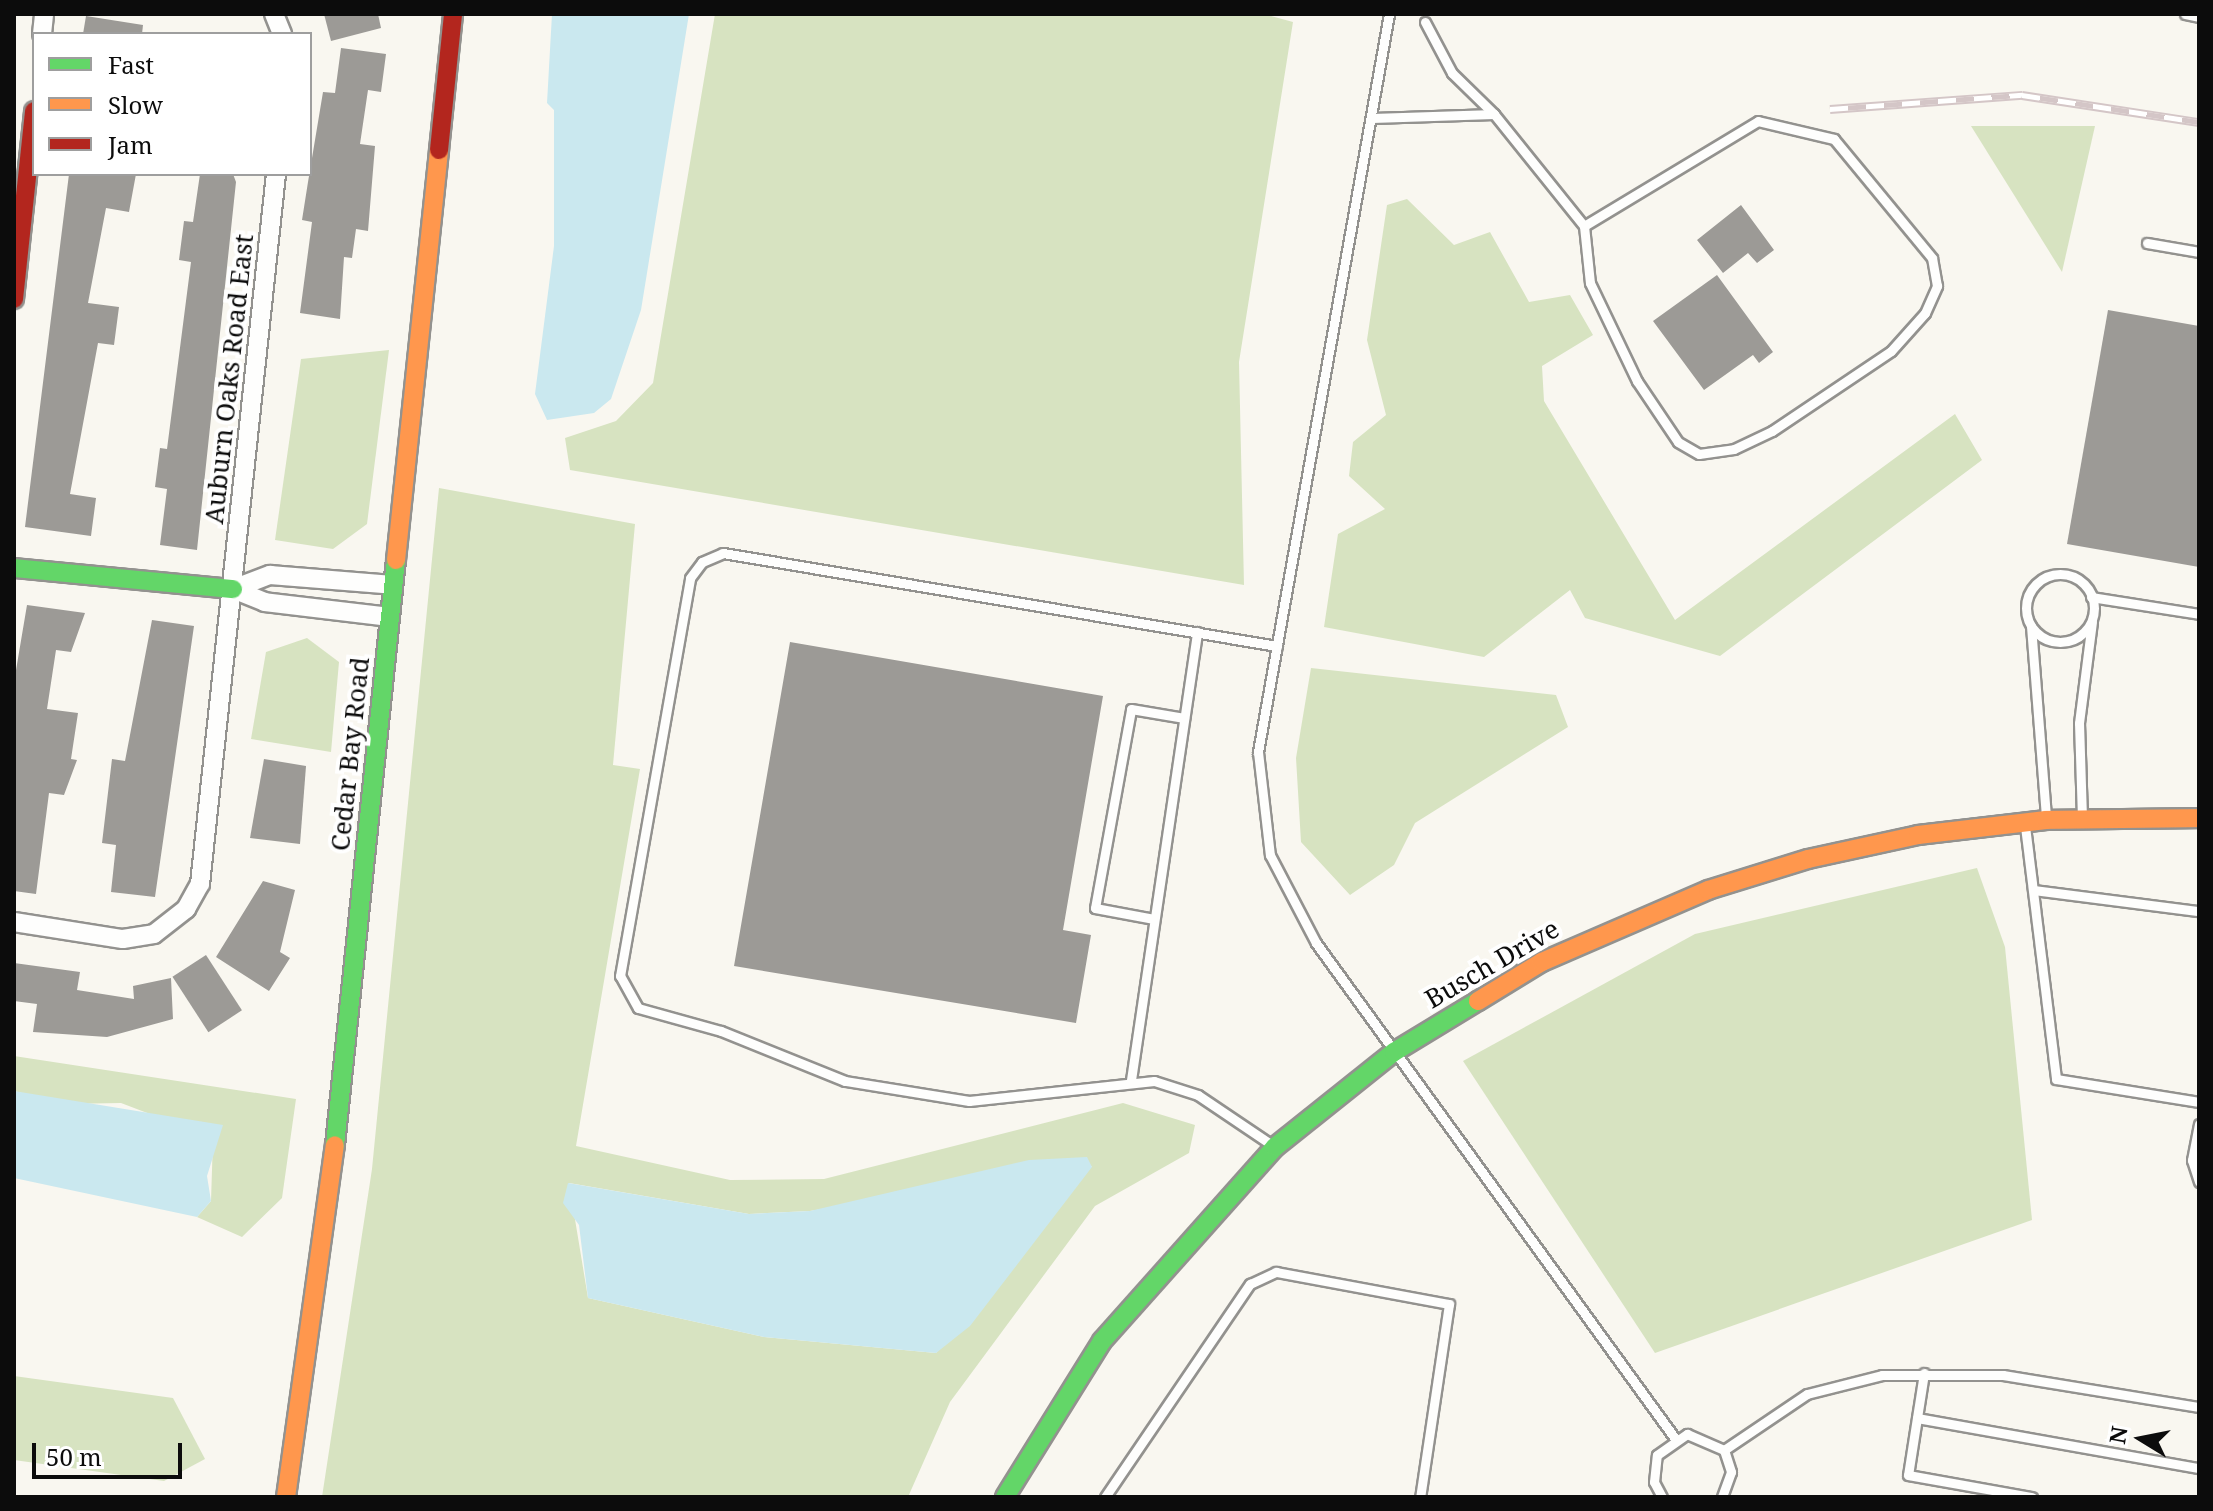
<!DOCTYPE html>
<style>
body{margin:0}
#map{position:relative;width:2213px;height:1511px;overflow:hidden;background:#f9f7f0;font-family:"Noto Serif",serif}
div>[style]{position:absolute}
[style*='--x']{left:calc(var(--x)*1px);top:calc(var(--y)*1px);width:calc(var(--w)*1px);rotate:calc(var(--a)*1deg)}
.forest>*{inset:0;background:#d7e3c1}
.water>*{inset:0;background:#cae8ef}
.building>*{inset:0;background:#9c9a96;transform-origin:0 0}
.roads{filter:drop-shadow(2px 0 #93928f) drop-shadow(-2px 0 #93928f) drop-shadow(0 2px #93928f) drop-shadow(0 -2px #93928f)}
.lane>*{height:9px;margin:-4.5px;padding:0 4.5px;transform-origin:4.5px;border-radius:4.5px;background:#fefefd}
.lane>.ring{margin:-4.5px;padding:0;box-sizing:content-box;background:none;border:9px solid #fefefd;border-radius:50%}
.street>*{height:18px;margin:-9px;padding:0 9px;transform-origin:9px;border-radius:9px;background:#fefefd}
.fast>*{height:18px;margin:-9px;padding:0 9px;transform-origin:9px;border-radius:9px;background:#63d668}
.slow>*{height:18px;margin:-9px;padding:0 9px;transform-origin:9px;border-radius:9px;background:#ff974d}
.jam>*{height:18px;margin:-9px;padding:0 9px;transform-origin:9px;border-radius:9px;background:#b3261e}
.rail>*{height:9px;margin-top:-4.5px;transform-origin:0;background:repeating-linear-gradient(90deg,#fff 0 18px,#d4c6c7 0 36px);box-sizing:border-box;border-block:2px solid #d4c6c7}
span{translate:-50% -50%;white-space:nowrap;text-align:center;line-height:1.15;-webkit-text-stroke:8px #fff;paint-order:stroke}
.street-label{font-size:26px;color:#0c0c0c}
.frame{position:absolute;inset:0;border:16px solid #0c0c0c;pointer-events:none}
.legend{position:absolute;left:32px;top:32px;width:280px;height:144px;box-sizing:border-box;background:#fff;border:2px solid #9e9e9e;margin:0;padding:10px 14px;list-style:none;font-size:24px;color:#0c0c0c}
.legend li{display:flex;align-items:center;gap:16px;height:40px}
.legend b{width:40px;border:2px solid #9e9e9e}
.north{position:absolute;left:2101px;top:1399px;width:80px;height:80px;-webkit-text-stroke:6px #fff;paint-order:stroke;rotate:280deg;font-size:22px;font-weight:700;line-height:32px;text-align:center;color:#0c0c0c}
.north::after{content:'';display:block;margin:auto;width:28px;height:36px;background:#0c0c0c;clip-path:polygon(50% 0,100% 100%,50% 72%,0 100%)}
.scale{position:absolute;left:32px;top:1443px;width:150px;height:36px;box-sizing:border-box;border:4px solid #0c0c0c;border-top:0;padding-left:10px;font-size:24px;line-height:28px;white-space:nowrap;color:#0c0c0c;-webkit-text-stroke:6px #fff;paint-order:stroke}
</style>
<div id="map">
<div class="forest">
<i style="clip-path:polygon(715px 14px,1263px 14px,1293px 22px,1239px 362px,1244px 585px,570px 470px,565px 438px,616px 421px,653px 383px)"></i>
<i style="clip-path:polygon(1971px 126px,2095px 126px,2062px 272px)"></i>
<i style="clip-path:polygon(1407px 199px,1454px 245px,1490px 232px,1529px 302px,1570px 295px,1593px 335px,1542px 366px,1544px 401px,1675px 620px,1955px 414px,1982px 460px,1720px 656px,1585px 618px,1570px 590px,1484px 657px,1324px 627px,1338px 534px,1385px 509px,1349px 476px,1353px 442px,1386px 415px,1367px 340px,1387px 205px)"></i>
<i style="clip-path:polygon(389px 350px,367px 524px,333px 549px,275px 540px,301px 359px)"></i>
<i style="clip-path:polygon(evenodd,439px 488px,635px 524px,613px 765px,640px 769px,576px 1146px,730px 1180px,824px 1179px,1123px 1103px,1195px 1125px,1189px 1153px,1095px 1206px,950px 1402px,908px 1497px,322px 1497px,372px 1169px,439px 488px,1092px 1166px,936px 1353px,764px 1337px,588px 1298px,569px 1183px,749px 1214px,810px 1211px,1092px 1166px)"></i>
<i style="clip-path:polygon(307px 638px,339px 662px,331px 752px,251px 739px,266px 652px)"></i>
<i style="clip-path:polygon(1311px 668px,1556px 695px,1568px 727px,1415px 823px,1394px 865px,1350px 895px,1301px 842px,1296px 758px)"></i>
<i style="clip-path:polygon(1977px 868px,2005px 947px,2032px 1220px,1655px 1353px,1463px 1061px,1695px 934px)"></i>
<i style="clip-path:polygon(14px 1056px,296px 1099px,282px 1198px,242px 1237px,197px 1217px,211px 1201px,213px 1138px,121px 1103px,66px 1104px,14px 1091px)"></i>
<i style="clip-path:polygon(14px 1376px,173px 1398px,205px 1459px,164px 1481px,14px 1460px)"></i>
</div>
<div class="water">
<i style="clip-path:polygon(552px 14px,689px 14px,641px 310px,611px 399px,594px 413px,547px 420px,535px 394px,554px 246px,554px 110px,547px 103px)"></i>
<i style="clip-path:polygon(14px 1091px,223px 1125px,207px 1176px,211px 1201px,197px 1217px,14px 1178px)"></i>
<i style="clip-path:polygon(1087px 1157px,1092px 1167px,970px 1326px,936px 1353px,764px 1337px,588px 1298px,579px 1225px,563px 1203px,568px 1183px,749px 1214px,810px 1211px,1029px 1160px)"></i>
</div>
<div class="building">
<i style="clip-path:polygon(324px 14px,378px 14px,381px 28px,331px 41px)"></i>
<i style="clip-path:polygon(86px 16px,143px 25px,142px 34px,83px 34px)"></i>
<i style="clip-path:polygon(341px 48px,386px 54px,381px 92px,368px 90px,360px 144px,375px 146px,368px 231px,356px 229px,352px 258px,344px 257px,340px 319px,300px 313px,312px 222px,302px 220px,308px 182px,323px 92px,335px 93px)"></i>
<i style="clip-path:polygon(69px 174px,136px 174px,129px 212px,106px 208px,88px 303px,119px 307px,114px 345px,98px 343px,70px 494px,96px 498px,91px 536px,25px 527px)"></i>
<i style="clip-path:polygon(200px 174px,233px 174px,236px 182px,197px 550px,160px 545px,167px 489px,155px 487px,160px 448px,167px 449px,191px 262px,179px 260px,184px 221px,193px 222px)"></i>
<i style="clip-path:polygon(1741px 205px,1774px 250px,1757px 263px,1748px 253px,1723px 273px,1697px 240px)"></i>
<i style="clip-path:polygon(1717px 275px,1773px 352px,1759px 363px,1753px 355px,1704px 390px,1653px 321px)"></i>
<i style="clip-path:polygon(2108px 310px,2199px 326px,2199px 567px,2067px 544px)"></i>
<i style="clip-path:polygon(27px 605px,85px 613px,71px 652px,56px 650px,47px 709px,78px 713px,71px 759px,77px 760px,64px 795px,49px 793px,36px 894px,14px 891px,14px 682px)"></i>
<i style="clip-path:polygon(152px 620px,194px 626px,155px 897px,111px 892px,116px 845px,102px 843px,112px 759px,125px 761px)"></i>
<i style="clip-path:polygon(790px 642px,1103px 696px,1063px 930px,1091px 935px,1076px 1023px,734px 966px)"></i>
<i style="clip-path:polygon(264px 759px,306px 766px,300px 844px,250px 838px)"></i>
<i style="clip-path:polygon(263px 881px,295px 890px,280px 952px,290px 958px,269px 991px,216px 957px)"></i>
<i style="left:206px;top:955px;width:66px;height:40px;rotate:57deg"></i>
<i style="clip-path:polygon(14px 963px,80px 972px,77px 990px,134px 999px,133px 986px,171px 978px,173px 1019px,107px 1037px,33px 1032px,37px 1004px,14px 1001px)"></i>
</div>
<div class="roads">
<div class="lane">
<i style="--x:1389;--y:14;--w:750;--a:100.07"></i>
<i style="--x:1258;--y:752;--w:104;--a:83.4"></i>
<i style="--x:1270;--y:855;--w:99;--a:62.4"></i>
<i style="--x:1316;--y:943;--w:610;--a:54.07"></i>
<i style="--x:2185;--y:14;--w:14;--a:12"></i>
<i style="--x:1425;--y:22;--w:58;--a:62.1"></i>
<i style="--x:1452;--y:73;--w:59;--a:44.3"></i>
<i style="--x:1372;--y:118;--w:122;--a:-1.9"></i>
<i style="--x:1494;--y:114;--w:144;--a:51.2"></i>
<i style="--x:1584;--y:226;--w:57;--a:84"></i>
<i style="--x:1590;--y:283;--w:109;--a:64.4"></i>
<i style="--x:1637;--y:381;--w:73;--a:56.1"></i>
<i style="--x:1678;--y:442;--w:24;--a:30"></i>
<i style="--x:1699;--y:454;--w:35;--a:-8"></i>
<i style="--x:1734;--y:449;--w:42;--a:-25.3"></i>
<i style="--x:1772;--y:431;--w:143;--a:-33.9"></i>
<i style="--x:1891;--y:351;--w:51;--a:-48.2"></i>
<i style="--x:1925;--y:313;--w:30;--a:-66"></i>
<i style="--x:1937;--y:286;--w:28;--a:-100"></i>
<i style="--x:1932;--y:258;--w:154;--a:-129.5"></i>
<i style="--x:1834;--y:139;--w:78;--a:-166.7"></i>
<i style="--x:1758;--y:121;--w:203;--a:148.9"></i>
<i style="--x:2147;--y:243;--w:53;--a:9.8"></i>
<i class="ring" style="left:2026px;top:574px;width:59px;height:59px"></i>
<i style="--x:2091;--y:597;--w:109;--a:8.9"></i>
<i style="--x:2031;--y:626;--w:193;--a:85.5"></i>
<i style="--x:2082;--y:818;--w:95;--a:-91.8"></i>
<i style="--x:2079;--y:723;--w:102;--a:-82.7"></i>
<i style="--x:2025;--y:826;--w:255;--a:83"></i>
<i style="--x:2056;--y:1079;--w:145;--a:9.1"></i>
<i style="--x:2034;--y:890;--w:166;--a:7.3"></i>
<i style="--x:1154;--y:919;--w:60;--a:-169.4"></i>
<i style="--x:1095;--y:908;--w:202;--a:-79.7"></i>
<i style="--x:1131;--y:709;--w:54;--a:9.6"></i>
<i style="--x:1131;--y:1080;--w:453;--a:-81.6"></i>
<i style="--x:2199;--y:1124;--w:37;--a:101"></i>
<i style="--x:2192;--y:1160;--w:23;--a:72"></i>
<i style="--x:1272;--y:1145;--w:89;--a:-146"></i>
<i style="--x:1198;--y:1095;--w:46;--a:-162.3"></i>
<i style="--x:1154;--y:1081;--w:186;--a:173.8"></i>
<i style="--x:969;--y:1101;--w:126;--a:-170.8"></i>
<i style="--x:845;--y:1081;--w:134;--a:-158"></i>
<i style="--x:721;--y:1031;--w:86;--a:-164.5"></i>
<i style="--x:638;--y:1008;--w:37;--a:-119"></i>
<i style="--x:620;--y:976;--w:404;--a:-80"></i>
<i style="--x:690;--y:578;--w:20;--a:-53"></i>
<i style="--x:702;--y:562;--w:23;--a:-23"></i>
<i style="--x:723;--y:553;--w:562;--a:9.53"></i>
<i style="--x:1924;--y:1373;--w:103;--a:98.9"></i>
<i style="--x:1908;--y:1475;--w:126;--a:10.1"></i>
<i style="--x:1917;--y:1418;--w:286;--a:10.1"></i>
<i style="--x:1724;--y:1450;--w:100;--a:-34"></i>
<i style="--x:1807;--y:1394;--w:77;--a:-14.2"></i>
<i style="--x:1882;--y:1375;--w:121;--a:0"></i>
<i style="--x:2003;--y:1375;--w:199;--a:9.3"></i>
<i style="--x:1105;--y:1497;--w:258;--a:-55.8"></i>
<i style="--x:1250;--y:1284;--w:29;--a:-25"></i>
<i style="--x:1276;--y:1272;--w:176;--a:10.5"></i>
<i style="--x:1449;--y:1304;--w:195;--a:98.5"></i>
<i style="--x:1662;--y:1497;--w:17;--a:-118"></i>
<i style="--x:1654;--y:1482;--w:27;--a:-84"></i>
<i style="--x:1657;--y:1455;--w:37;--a:-35"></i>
<i style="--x:1687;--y:1434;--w:40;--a:23.4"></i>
<i style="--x:1724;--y:1450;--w:23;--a:72"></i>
<i style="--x:1731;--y:1472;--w:27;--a:110"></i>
</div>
<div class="street">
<i style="--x:274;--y:14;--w:22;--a:68"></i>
<i style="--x:42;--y:34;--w:20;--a:-84"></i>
<i style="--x:390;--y:617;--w:126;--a:-173.2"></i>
<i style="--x:265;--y:602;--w:35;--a:-158"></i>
<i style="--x:233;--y:589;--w:40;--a:-21"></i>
<i style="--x:270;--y:575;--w:123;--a:4.6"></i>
<i style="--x:14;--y:922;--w:110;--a:8.9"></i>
<i style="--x:123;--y:939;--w:31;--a:-9"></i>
<i style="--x:154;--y:934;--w:41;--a:-38"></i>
<i style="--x:186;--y:909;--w:29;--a:-61"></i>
<i style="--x:200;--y:884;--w:714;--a:-83.89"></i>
</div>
<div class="fast">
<i style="--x:14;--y:568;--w:220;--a:5.5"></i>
<i style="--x:335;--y:1145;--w:588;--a:-84.05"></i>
<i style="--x:1005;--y:1497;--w:184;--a:-58.1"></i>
<i style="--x:1102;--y:1341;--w:260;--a:-48.3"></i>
<i style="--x:1275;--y:1147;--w:152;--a:-38.6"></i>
<i style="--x:1394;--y:1052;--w:98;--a:-31.3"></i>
</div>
<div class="slow">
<i style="--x:396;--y:560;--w:412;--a:-84"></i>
<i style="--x:1478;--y:1001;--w:75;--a:-31.4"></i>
<i style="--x:1542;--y:962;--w:181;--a:-23.4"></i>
<i style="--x:1708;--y:890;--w:105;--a:-17.2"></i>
<i style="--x:1808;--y:859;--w:113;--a:-12.3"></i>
<i style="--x:1918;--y:835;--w:129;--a:-6.7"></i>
<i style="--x:2046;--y:820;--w:153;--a:-0.7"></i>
<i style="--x:286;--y:1497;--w:355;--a:-82.1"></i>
</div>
<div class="jam">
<i style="--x:439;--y:150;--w:137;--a:-84.1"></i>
<i style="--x:14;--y:299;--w:189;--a:-83.9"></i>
</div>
</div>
<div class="rail">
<i style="--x:1830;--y:109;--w:193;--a:-4.2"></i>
<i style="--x:2022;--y:95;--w:179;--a:8.7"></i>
</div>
<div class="street-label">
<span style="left:229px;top:379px;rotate:-84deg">Auburn Oaks Road East</span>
<span style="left:350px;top:754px;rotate:-84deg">Cedar Bay Road</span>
<span style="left:1492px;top:964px;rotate:-30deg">Busch Drive</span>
</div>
<div class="frame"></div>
<ul class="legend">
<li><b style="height:10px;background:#63d668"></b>Fast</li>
<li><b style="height:10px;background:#ff974d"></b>Slow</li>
<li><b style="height:10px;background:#b3261e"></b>Jam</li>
</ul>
<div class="north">N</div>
<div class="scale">50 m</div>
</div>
